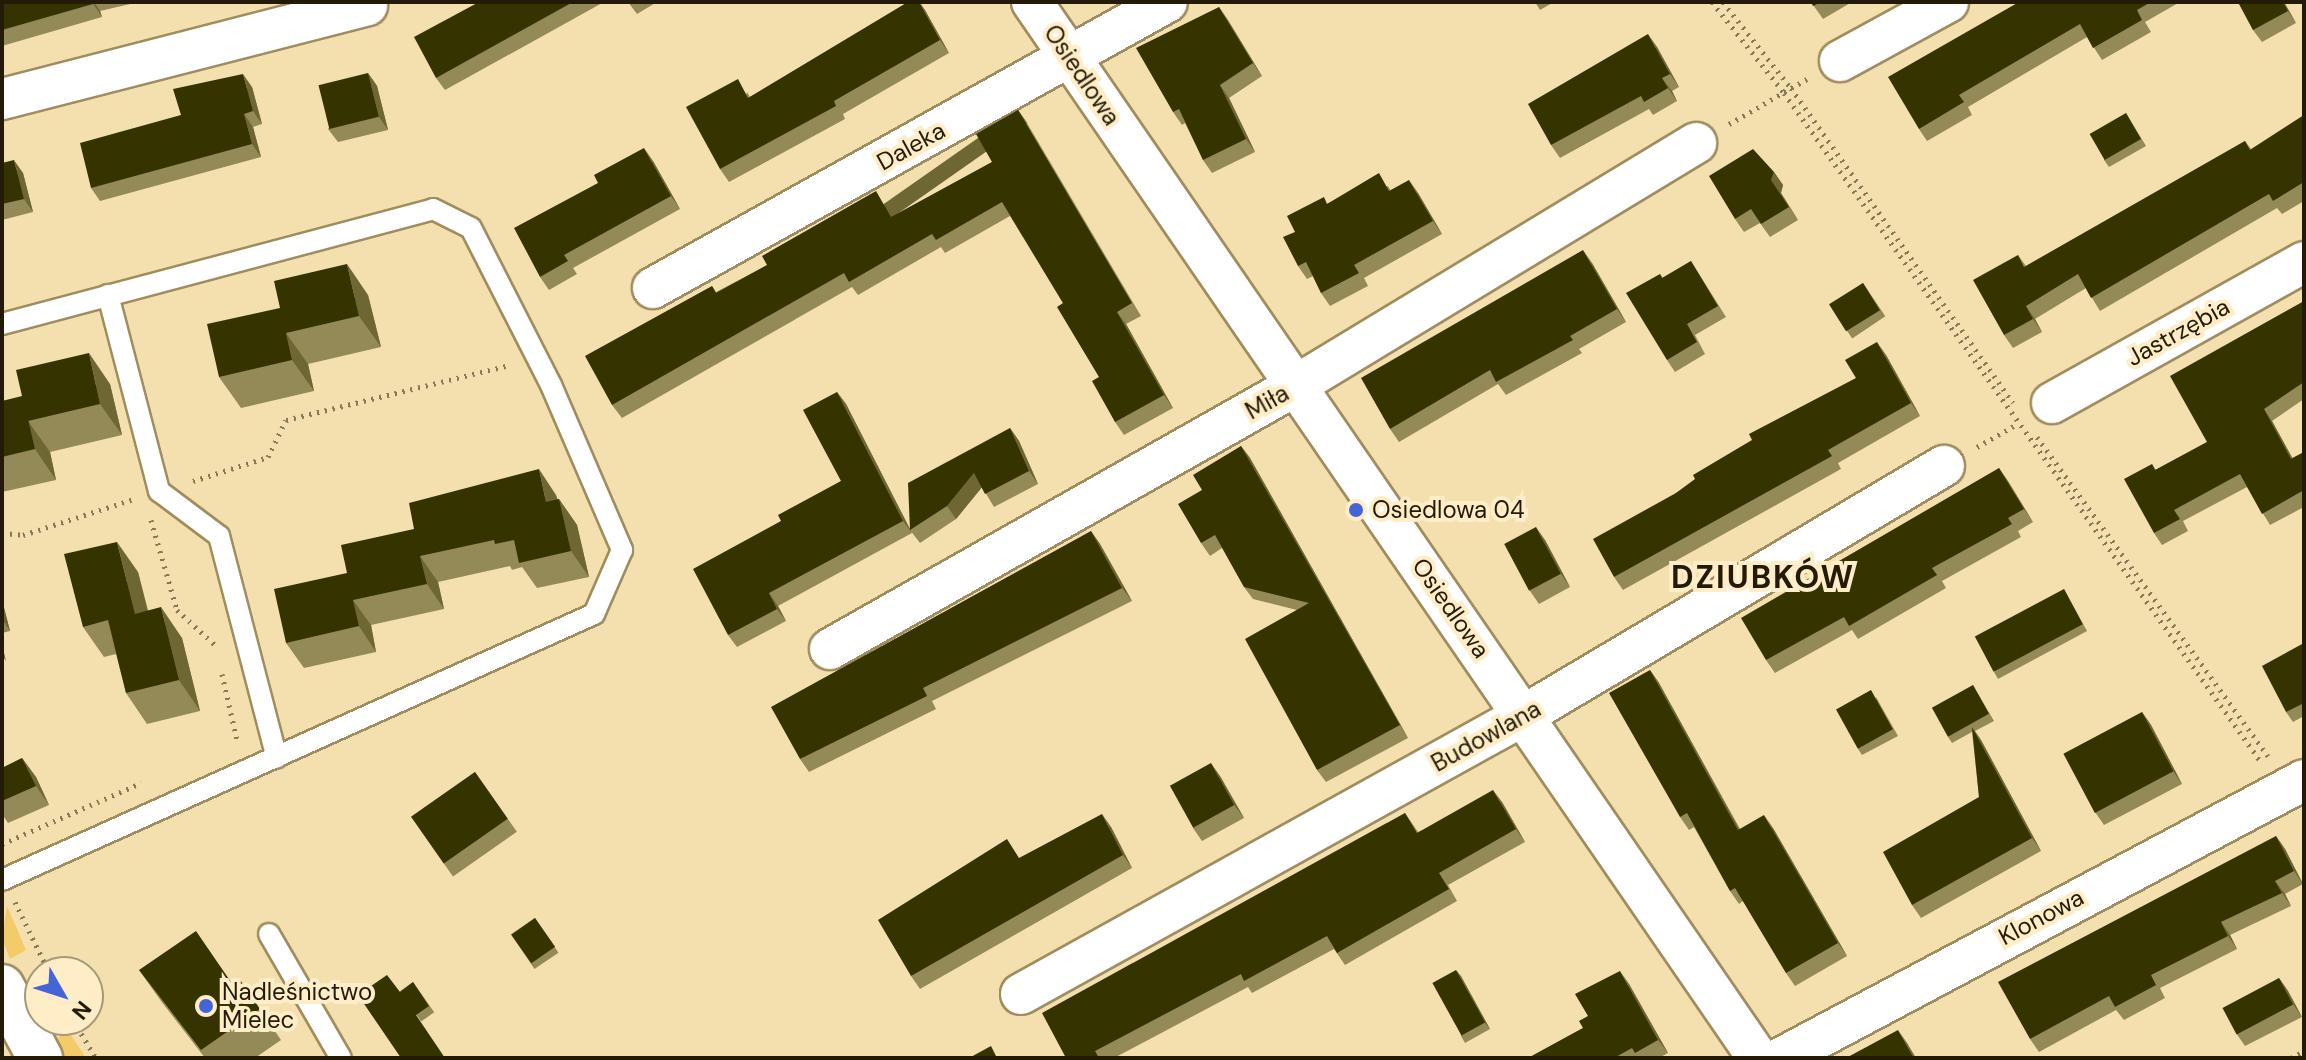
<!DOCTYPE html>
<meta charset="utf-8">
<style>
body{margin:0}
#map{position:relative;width:2306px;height:1060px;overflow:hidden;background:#f4e0af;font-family:"DM Sans",sans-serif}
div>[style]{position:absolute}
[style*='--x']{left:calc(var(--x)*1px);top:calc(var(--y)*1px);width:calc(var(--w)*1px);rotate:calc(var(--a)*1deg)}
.green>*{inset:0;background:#f3cb68}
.path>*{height:5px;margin-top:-2.5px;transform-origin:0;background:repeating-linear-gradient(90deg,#867957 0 2px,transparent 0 8px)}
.roads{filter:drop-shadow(2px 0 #a08d5f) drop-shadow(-2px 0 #a08d5f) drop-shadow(0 2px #a08d5f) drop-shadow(0 -2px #a08d5f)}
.lane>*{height:20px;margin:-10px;padding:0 10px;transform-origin:10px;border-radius:10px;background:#fff}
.street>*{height:40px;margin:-20px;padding:0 20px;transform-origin:20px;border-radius:20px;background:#fff}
.secondary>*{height:44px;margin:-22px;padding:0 22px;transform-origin:22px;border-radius:22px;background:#fff}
.wall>*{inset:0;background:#948a58;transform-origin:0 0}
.shaded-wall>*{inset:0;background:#6e6734;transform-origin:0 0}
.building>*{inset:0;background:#353300;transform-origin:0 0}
.dots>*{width:22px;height:22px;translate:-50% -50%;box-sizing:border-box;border:4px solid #feedc6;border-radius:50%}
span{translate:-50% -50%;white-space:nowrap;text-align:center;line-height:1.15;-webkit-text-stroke:8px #feedc6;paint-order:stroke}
.street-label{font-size:24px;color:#231b08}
.poi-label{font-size:24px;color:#231b08}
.left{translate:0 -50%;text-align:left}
.district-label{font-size:32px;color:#231b08;font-weight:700;letter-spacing:2px}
.frame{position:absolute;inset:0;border:4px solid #231b08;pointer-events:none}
.north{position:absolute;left:24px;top:956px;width:80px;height:80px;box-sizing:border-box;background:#feedc6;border:2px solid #a6997a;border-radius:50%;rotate:129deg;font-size:22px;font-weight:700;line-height:32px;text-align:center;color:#231b08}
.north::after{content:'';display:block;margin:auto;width:28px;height:36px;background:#4365d8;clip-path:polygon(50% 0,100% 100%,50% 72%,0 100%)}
</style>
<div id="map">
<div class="green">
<i style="clip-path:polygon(7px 906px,26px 950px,10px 959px,2px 939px)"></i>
<i style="clip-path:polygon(67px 1029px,86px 1058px,63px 1058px,54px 1042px)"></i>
</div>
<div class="path">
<i style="--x:1712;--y:2;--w:116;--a:51.6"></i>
<i style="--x:1784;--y:93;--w:822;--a:54.51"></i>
<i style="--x:1723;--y:2;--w:110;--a:51.7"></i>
<i style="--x:1791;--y:88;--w:385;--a:54.8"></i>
<i style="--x:1729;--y:124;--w:90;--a:-30"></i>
<i style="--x:2037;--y:437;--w:394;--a:54.1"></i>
<i style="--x:1977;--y:447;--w:46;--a:-29.9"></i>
<i style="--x:193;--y:481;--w:79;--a:-17.7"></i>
<i style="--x:268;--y:457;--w:41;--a:-64.1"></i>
<i style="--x:286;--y:420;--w:231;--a:-13.8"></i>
<i style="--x:151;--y:520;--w:94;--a:73.9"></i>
<i style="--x:177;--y:610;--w:52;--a:42.6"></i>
<i style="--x:2;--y:533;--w:21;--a:5"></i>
<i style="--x:23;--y:535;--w:117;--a:-18"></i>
<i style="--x:222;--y:674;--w:68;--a:77.2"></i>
<i style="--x:2;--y:844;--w:152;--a:-23.7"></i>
<i style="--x:15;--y:902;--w:78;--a:64.1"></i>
<i style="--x:73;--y:1020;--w:44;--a:58.8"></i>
<i style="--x:2291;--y:1058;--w:15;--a:-28"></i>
</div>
<div class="roads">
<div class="lane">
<i style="--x:108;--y:295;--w:203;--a:75.4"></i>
<i style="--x:159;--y:491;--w:75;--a:36.9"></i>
<i style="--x:219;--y:536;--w:229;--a:75.4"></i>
<i style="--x:2;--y:324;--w:446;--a:-14.9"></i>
<i style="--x:433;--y:209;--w:42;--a:26.6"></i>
<i style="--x:471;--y:228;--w:176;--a:63"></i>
<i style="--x:551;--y:385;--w:180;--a:66.7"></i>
<i style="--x:622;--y:550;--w:70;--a:113.6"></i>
<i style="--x:594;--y:614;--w:649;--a:155.8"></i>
<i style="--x:269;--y:934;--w:143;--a:59.9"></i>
</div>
<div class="street">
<i style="--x:1032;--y:2;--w:1281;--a:55.49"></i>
<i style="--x:1840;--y:61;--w:123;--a:-28.6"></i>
<i style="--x:2;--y:99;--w:377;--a:-14.4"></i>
<i style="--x:653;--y:288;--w:588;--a:-29.09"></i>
<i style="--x:2052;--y:403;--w:289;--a:-29.2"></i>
<i style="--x:830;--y:649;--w:534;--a:-29.49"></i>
<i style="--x:1295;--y:386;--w:469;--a:-31.2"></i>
<i style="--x:1021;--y:994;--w:577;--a:-29.01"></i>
<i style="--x:1526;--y:714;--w:486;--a:-30.7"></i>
<i style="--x:1781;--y:1058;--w:592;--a:-27.99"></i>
</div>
<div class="secondary">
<i style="--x:2;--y:987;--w:81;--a:61.8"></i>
</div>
</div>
<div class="wall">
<i style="clip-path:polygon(2px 2px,139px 2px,100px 11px,102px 17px,2px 46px)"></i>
<i style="clip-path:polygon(479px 2px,604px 2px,445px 90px,436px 78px)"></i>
<i style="clip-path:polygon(628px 2px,657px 2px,637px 14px)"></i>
<i style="clip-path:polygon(908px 2px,920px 2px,949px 53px,843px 114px,845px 119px,729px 182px,720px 169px,747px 92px,750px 97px)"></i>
<i style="clip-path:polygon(1535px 2px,1554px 2px,1540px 10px)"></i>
<i style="clip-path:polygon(1811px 2px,1852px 2px,1823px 19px)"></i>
<i style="clip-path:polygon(2019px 2px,2180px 2px,2145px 22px,2151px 32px,2102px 60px,2087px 37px,1968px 107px,1972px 115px,1927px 141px,1919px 129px)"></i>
<i style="clip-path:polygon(2238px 2px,2284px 2px,2296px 23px,2262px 42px,2253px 30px)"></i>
<i style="clip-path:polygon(1219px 7px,1262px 76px,1229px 98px,1255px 152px,1212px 173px,1203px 160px,1185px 123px,1182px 125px,1173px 112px)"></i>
<i style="clip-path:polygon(1657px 47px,1679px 87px,1672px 91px,1677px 101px,1653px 115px,1649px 109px,1560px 158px,1551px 145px)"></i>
<i style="clip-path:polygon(368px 73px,377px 86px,388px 130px,338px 142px,328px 129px)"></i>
<i style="clip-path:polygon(252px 87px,262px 124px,253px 127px,261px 157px,100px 201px,91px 188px,181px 115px)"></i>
<i style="clip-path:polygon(1018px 110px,1027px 123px,1141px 316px,1126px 324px,1173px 408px,1124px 435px,1115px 422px,1099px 377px,1063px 303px,1010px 216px,945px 253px,941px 247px,858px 295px,852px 287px,622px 418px,612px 405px,712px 286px,716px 292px,885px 204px,892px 217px,992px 162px)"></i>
<i style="clip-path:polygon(2126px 113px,2146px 146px,2109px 167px,2104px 160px)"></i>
<i style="clip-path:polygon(2304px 115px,2304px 201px,2282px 214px,2277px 208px,2100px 311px,2086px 288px,2035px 319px,2042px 332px,2013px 348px,2004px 335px,2018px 255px,2026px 266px,2245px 141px,2251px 149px)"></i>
<i style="clip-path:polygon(653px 161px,680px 209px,573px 268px,577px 274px,549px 290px,540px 277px)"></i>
<i style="clip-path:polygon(2px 163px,23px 173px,33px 212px,2px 220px)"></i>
<i style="clip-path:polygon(1774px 172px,1783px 185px,1781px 193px,1798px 220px,1770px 237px,1760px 223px,1744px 232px,1735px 219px)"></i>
<i style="clip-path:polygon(1388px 186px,1391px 191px,1418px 193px,1442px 234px,1364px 278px,1368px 286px,1330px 306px,1321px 293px,1313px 276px,1307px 279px,1298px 266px,1295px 232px,1328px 203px)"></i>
<i style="clip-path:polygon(1691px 261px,1726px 317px,1695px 335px,1705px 354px,1675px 372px,1667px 360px,1660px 274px,1663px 278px)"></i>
<i style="clip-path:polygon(1592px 263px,1626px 322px,1579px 349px,1582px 353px,1506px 395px,1498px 384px,1399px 442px,1390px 429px)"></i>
<i style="left:1863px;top:283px;width:40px;height:40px;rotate:56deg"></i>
<i style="clip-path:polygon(368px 295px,381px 347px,308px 364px,314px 391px,241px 408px,219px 377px,280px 308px)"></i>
<i style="clip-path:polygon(2304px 301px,2304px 399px,2272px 421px,2292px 458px,2304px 452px,2304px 507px,2270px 525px,2247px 487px,2183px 521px,2188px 531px,2162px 545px,2154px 533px,2152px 464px,2156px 470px,2207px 442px)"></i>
<i style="clip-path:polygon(1886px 355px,1920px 416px,1838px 463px,1841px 469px,1623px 590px,1614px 577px,1676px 493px,1856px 378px)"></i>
<i style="clip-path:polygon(110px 384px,122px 435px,50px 452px,56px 480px,2px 492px,2px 401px)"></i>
<i style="clip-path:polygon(837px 392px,846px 404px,912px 533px,778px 606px,786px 621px,737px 647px,728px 635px,781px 521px,841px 481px)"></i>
<i style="clip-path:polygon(1010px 428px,1019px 441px,1038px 484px,994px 507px,982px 487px,956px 519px,920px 543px,910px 530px)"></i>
<i style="clip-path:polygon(1241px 446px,1250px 458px,1408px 738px,1326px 782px,1317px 770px,1297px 610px,1253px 599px,1244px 587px,1222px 548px,1210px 556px,1201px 543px,1202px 490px)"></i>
<i style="clip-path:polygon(1999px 468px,2033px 522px,2018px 531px,2021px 537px,1942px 581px,1946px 588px,1858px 639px,1852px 630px,1775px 673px,1766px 660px)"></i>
<i style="clip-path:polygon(556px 495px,558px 500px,559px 499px,577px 525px,589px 577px,537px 588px,522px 567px,512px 570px,510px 566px,438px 582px,444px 609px,371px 625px,376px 652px,304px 668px,286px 643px,347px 573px)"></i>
<i style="clip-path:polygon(1091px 531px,1100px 544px,1132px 601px,932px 701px,936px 709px,809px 772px,800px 759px)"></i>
<i style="clip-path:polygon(1545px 540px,1570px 587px,1539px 604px,1530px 591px)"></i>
<i style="clip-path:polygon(138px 572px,148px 610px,182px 638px,200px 711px,147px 724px,126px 693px,116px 654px,104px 657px,83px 627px)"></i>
<i style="clip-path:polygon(2064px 589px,2087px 631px,1998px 679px,1994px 672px)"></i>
<i style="clip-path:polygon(2px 600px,10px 631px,2px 633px)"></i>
<i style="clip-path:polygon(2304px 643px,2304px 716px,2293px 722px,2286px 712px)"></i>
<i style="clip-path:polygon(1650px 670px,1659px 683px,1740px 829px,1773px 828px,1847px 956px,1795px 986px,1786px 973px,1743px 901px,1739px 904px,1730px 891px,1694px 827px,1689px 830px,1680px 817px)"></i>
<i style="clip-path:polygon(1973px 685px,1994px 721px,1975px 731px,1981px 740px,2041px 851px,1921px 918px,1912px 905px,1979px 797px,1972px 732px,1952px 743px,1948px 737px)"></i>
<i style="clip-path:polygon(1876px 697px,1898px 736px,1862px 755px,1858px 749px)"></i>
<i style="clip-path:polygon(2142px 712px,2151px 725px,2182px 784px,2104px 825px,2095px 812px)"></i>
<i style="clip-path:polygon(22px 758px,36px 777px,49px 805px,8px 823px,2px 814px,2px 768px)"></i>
<i style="left:475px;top:772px;width:73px;height:78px;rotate:55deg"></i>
<i style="clip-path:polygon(1220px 776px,1244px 818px,1202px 841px,1193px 828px)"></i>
<i style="clip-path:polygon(1502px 802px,1525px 842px,1448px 885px,1457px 901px,1345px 965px,1334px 949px,1252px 993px,1248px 987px,1114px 1058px,1066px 1058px,1405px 813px,1418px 832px)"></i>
<i style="clip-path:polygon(1111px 827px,1132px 868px,920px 989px,911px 976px,1020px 858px)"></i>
<i style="clip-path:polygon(2276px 836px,2285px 849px,2303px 884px,2285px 894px,2291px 906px,2230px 935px,2237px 949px,2160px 988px,2165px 998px,2124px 1020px,2116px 1010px,2039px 1052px,2030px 1039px)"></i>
<i style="left:535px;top:918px;width:42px;height:29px;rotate:56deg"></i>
<i style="clip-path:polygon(139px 970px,234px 985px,240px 980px,281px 1040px,255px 1058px,205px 1058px,161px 1001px)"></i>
<i style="clip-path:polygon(1456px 970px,1490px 1029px,1465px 1043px,1461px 1036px)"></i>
<i style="clip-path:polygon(2279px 978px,2288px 991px,2302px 1017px,2245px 1046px,2236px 1033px)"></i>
<i style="left:413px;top:982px;width:37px;height:16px;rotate:55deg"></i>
<i style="clip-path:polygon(1629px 984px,1668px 1053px,1659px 1058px,1528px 1058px,1583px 1028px,1588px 1016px)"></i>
</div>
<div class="shaded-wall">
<i style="clip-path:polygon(92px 2px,94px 2px,100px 11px,102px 17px)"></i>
<i style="clip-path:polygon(919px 2px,925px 10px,949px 53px,940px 40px)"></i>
<i style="clip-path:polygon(2283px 2px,2284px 2px,2296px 23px,2288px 11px)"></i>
<i style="clip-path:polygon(1219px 7px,1228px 20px,1262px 76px,1253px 63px)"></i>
<i style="clip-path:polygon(1648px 34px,1657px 47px,1679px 87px,1670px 74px)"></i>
<i style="clip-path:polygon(368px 73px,377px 86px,388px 130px,379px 117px)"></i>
<i style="clip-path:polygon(243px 74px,252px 87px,262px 124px,253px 111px)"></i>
<i style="clip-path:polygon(1662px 78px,1672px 91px,1677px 101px,1668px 88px)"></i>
<i style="clip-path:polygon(1220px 85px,1229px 98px,1255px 152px,1246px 139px)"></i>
<i style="left:1018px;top:110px;width:16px;height:224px;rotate:55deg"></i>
<i style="clip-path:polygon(244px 114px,253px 127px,261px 157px,252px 144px)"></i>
<i style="clip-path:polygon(644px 148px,653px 161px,680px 209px,671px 196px)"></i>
<i style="clip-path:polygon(14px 160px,23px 173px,33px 212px,24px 199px)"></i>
<i style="clip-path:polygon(1774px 172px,1783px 185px,1781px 193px,1798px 220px,1771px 180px)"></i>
<i style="clip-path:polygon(1409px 180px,1418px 193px,1442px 234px,1433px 221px)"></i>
<i style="clip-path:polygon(1583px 250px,1592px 263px,1626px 322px,1617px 309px)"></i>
<i style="clip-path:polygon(347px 264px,368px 295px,381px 347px,359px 316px)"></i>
<i style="clip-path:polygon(2026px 306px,2035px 319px,2042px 332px,2033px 319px)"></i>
<i style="clip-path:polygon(1117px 312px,1126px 324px,1173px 408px,1164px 395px)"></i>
<i style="clip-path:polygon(286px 333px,308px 364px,314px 391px,292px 360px)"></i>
<i style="clip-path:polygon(1877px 342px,1886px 355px,1920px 416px,1911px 403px)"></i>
<i style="clip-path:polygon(89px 353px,110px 384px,122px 435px,100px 404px)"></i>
<i style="clip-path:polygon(837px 392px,846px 404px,912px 533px,903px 521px)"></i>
<i style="clip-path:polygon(2264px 409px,2272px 421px,2299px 470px,2291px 459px)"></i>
<i style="clip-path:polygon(28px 421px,50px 452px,56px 480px,35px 449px)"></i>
<i style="clip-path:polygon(1010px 428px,1019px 441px,1038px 484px,1029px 471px)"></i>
<i style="clip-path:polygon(1241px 446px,1250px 458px,1408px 738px,1400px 725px)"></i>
<i style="clip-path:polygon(1999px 468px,2008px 481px,2033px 522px,2024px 509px)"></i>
<i style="clip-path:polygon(539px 469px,556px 495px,564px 528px,546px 502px)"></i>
<i style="clip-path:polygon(974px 473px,983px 486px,956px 519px,947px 506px)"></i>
<i style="clip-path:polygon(559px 499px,577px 525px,589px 577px,571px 551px)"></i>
<i style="clip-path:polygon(1536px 527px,1545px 540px,1570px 587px,1561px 574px)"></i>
<i style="clip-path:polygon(1091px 531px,1100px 544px,1132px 601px,1122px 588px)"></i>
<i style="clip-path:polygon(117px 542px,138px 572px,156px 645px,135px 614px)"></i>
<i style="clip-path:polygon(420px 556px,438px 582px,444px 609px,427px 584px)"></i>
<i style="clip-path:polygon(769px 593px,778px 606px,786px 621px,777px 609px)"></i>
<i style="clip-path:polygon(2px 600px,10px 631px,2px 619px)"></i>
<i style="clip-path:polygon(353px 600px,371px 625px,376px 652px,359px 626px)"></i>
<i style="clip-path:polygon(161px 607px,182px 638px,200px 711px,179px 680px)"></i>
<i style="clip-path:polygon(2px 644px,6px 661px,2px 655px)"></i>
<i style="clip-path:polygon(1650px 670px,1659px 683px,1747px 843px,1738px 830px)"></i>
<i style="clip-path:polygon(2142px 712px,2151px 725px,2182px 784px,2173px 771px)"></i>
<i style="clip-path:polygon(1972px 727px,1981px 740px,2041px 851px,2032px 838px)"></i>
<i style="clip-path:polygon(22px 758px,36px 777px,49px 805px,36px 786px)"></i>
<i style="clip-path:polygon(1211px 763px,1220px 776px,1244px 818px,1234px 805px)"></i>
<i style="clip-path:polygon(1493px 790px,1502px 802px,1525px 842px,1516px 829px)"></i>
<i style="clip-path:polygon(1102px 814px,1111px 827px,1132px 868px,1123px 855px)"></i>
<i style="clip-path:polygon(1764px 815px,1773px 828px,1847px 956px,1838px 943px)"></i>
<i style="clip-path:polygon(2276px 836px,2285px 849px,2303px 884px,2294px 871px)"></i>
<i style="clip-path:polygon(2275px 881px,2285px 894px,2291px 906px,2282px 893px)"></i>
<i style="clip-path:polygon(2221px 922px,2230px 935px,2237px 949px,2228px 936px)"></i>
<i style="clip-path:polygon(1456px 970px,1461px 976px,1490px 1029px,1485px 1023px)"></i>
<i style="clip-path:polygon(1620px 971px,1629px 984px,1668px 1053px,1658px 1040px)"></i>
<i style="clip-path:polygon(2279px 978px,2288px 991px,2302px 1017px,2293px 1004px)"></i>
<i style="clip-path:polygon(1898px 1030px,1907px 1043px,1916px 1058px,1914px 1058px)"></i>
</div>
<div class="building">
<i style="clip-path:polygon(2px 2px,92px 2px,93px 4px,2px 30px)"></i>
<i style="clip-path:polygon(479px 2px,573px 2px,436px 78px,414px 37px)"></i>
<i style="clip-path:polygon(908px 2px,919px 2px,940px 40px,834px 101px,836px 106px,720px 169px,686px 107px,738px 79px,748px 98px)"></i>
<i style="clip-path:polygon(1811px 2px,1821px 2px,1813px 6px)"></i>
<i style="clip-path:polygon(2019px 2px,2151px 2px,2137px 10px,2142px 20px,2093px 48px,2080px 24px,1959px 95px,1964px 102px,1919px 129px,1888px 77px)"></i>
<i style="clip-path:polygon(2238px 2px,2283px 2px,2288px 11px,2253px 30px)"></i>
<i style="clip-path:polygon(1219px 7px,1253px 63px,1220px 85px,1246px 139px,1203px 160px,1179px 109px,1173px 112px,1136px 48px)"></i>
<i style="clip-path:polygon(1648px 34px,1670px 74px,1662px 78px,1668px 88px,1644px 102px,1641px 96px,1551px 145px,1528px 104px)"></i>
<i style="left:368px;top:73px;width:45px;height:51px;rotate:76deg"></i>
<i style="clip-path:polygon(243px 74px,253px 111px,244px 114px,252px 144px,91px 188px,80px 143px,181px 115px,173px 89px)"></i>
<i style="clip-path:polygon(1018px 110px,1132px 303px,1117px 312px,1164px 395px,1115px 422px,1092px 381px,1099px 377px,1057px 307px,1063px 303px,1002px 202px,936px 240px,932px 234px,849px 282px,844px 273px,612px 405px,585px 356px,712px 286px,716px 293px,767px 265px,762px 256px,876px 191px,891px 217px,992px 162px,976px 134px)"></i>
<i style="left:2126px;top:113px;width:30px;height:42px;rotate:60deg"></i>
<i style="clip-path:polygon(2304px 115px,2304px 182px,2273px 201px,2269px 194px,2091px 298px,2078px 274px,2026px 306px,2033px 319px,2004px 335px,1973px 280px,2018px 255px,2024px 267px,2245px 141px,2250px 150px)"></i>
<i style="clip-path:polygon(644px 148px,671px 196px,564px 255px,568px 261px,540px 277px,514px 228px,598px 183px,594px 175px)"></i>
<i style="clip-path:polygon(1753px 149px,1774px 172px,1771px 180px,1789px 207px,1761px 224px,1751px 209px,1735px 219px,1709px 176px)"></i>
<i style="clip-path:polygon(14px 160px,24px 199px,2px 204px,2px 163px)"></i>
<i style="clip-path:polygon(1379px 173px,1389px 191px,1409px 180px,1433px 221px,1354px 265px,1359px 273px,1321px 293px,1306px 262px,1298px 266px,1283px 237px,1295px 232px,1287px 216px,1324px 197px,1327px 204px)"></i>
<i style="clip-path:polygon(1583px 250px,1617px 309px,1570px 336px,1573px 340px,1496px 382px,1490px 370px,1390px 429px,1361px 378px)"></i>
<i style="clip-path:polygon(1691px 261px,1718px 306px,1687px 324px,1697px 342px,1667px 360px,1626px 293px,1660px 274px,1662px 278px)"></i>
<i style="clip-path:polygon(347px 264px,359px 316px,286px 333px,292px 360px,219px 377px,207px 324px,280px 308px,274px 281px)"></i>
<i style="left:1863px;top:283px;width:32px;height:40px;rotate:58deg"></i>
<i style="clip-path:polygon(2304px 301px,2304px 382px,2264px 409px,2291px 459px,2304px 452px,2304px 490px,2262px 514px,2240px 474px,2174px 510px,2180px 519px,2154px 533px,2124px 479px,2152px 464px,2155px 470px,2207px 442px,2170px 376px)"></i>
<i style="clip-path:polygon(1877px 342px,1911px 403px,1828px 450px,1832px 456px,1614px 577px,1593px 539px,1676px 493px,1695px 479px,1693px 475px,1752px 440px,1749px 434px,1856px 378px,1845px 360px)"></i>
<i style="clip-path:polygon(89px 353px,100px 404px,28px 421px,24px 402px,35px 449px,2px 457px,2px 401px,22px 396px,16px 370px)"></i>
<i style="clip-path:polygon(837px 392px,903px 521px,769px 593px,777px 609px,728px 635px,693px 569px,781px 521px,778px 515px,841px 481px,803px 410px)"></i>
<i style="clip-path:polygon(1010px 428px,1029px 471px,985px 494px,974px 473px,947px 506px,910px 530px,908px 483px)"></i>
<i style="clip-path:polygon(1241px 446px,1400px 725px,1317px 770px,1245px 639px,1309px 603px,1244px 587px,1215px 535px,1201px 543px,1178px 504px,1202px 490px,1193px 475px)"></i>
<i style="clip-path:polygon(1999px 468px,2024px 509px,2008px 518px,2012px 524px,1932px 568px,1937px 575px,1849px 626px,1844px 617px,1766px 660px,1741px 618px)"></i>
<i style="clip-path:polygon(539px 469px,546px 502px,559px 499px,571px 551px,519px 563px,514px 540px,495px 544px,494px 540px,420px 556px,427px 584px,353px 600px,359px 626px,286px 643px,274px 589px,347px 573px,341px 545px,414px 529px,409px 503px)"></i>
<i style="left:1536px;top:527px;width:53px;height:36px;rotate:62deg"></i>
<i style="clip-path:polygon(1091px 531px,1122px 588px,923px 688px,927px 696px,800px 759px,771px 707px)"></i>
<i style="clip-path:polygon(117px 542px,135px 614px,161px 607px,179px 680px,126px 693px,108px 620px,83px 627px,64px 554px)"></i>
<i style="left:2064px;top:589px;width:40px;height:101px;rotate:62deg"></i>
<i style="clip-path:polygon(2304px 643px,2304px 703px,2286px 712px,2262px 666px)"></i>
<i style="clip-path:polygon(1650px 670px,1738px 830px,1764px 815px,1838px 943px,1786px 973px,1735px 888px,1730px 891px,1687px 813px,1680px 817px,1609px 693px)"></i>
<i style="left:1973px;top:685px;width:33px;height:47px;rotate:61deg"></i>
<i style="left:1871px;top:690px;width:45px;height:40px;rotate:61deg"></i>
<i style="left:2142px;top:712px;width:67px;height:89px;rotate:62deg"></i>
<i style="clip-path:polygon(1972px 727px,2032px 838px,1912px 905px,1883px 852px,1979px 797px)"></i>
<i style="clip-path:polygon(22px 758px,36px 786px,2px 801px,2px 768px)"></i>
<i style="left:1211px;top:763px;width:48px;height:47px;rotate:61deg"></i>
<i style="left:475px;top:772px;width:57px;height:78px;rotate:55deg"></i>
<i style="clip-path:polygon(1493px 790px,1516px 829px,1439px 873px,1449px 889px,1337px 953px,1327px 936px,1244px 981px,1241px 974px,1095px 1051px,1099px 1058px,1066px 1058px,1042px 1013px,1405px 813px,1417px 833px)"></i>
<i style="clip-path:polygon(1102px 814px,1123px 855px,911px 976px,878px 920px,1007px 839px,1019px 858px)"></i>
<i style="clip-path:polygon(2276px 836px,2294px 871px,2275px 881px,2282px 893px,2221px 922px,2228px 936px,2151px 975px,2156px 985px,2115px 1007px,2109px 996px,2030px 1039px,1998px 982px)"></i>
<i style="left:535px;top:918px;width:35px;height:29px;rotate:55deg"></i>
<i style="clip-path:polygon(196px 931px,233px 985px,240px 980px,260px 1009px,201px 1050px,139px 970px)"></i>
<i style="left:1456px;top:970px;width:60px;height:27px;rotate:61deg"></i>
<i style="clip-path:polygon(1620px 971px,1658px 1040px,1635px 1053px,1632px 1048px,1614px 1058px,1528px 1058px,1583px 1028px,1579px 1021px,1588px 1016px,1575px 994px)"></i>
<i style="clip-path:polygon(387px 975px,400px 992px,413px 982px,429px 1006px,416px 1015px,445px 1058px,401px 1058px,358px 995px)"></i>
<i style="left:2279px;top:978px;width:30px;height:64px;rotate:62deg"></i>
<i style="clip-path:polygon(1898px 1030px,1914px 1058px,1846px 1058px)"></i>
<i style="clip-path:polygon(991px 1046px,997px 1058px,969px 1058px)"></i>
</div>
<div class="dots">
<i style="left:1356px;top:510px;background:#4365d8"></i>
<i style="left:206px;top:1006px;background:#4365d8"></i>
</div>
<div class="street-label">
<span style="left:1082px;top:75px;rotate:56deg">Osiedlowa</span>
<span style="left:911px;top:146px;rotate:-29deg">Daleka</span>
<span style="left:2178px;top:332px;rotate:-29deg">Jastrzębia</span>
<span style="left:1267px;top:402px;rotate:-29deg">Miła</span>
<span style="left:1451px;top:608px;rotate:55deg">Osiedlowa</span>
<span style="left:1486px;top:736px;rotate:-29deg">Budowlana</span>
<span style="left:2041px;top:917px;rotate:-28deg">Klonowa</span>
</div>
<div class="poi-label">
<span class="left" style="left:1372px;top:510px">Osiedlowa 04</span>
<span class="left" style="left:222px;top:1006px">Nadleśnictwo<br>Mielec</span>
</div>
<div class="district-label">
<span style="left:1763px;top:577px">DZIUBKÓW</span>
</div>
<div class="frame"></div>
<div class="north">N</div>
</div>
